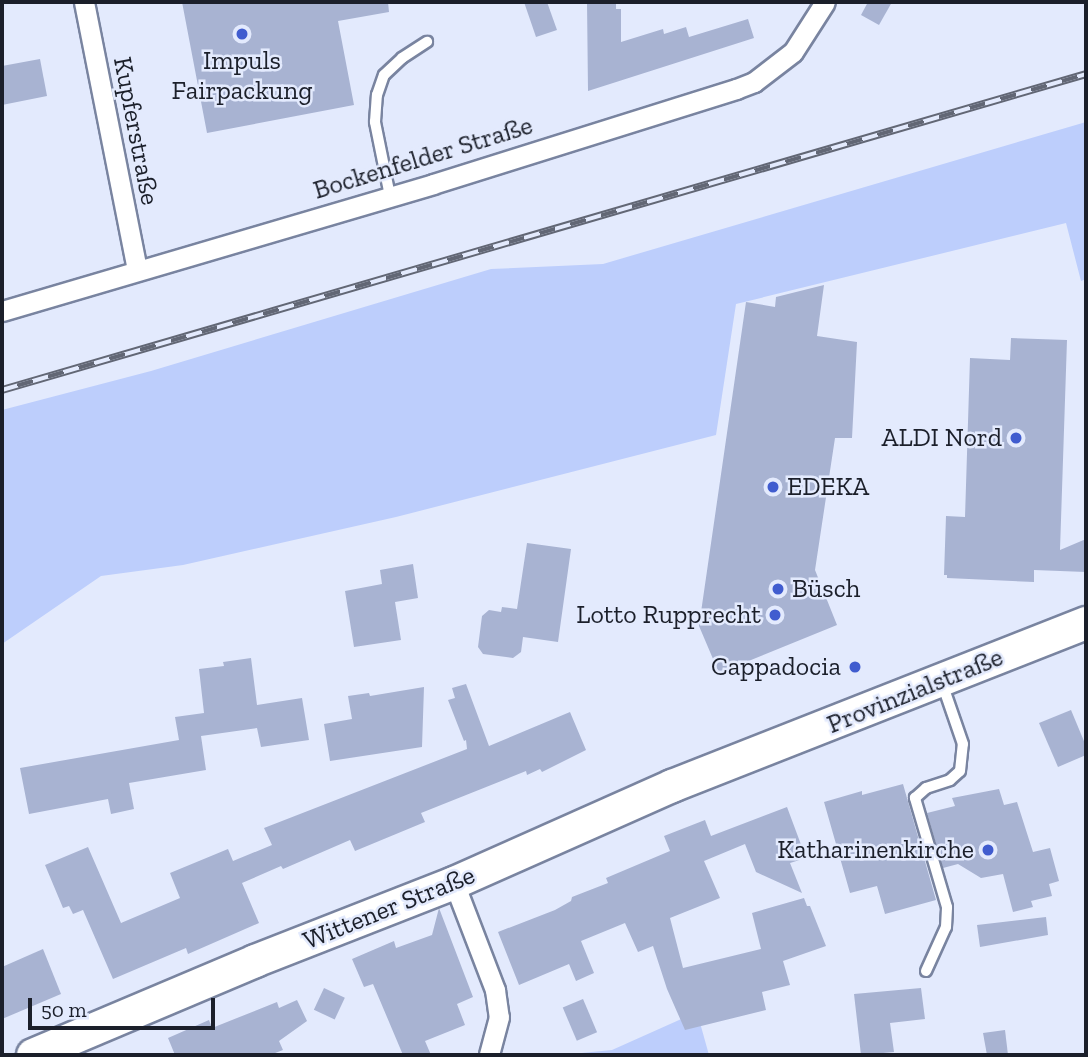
<!DOCTYPE html>
<meta charset="utf-8">
<style>
body{margin:0}
#map{position:relative;width:1088px;height:1057px;overflow:hidden;background:#e3eafd;font-family:"Zilla Slab",serif}
div>[style]{position:absolute}
[style*='--x']{left:calc(var(--x)*1px);top:calc(var(--y)*1px);width:calc(var(--w)*1px);rotate:calc(var(--a)*1deg)}
.green>*{inset:0;background:#bdcefc}
.building>*{inset:0;background:#a8b3d2;transform-origin:0 0}
.roads{filter:drop-shadow(2px 0 #7984a0) drop-shadow(-2px 0 #7984a0) drop-shadow(0 2px #7984a0) drop-shadow(0 -2px #7984a0)}
.service>*{height:10px;margin:-5px;padding:0 5px;transform-origin:5px;border-radius:5px;background:#fff}
.minor>*{height:19px;margin:-9.5px;padding:0 9.5px;transform-origin:9.5px;border-radius:9.5px;background:#fff}
.primary>*{height:32px;margin:-16px;padding:0 16px;transform-origin:16px;border-radius:16px;background:#fff}
.rail>*{height:8px;margin-top:-4px;transform-origin:0;background:repeating-linear-gradient(90deg,#e3eafd 0 16px,#626775 0 32px);box-sizing:border-box;border-block:2px solid #626775}
.dots>*{width:19px;height:19px;translate:-50% -50%;box-sizing:border-box;border:4px solid #e3eafd;border-radius:50%}
span{translate:-50% -50%;white-space:nowrap;text-align:center;line-height:1.15;-webkit-text-stroke:5px #e3eafd;paint-order:stroke}
.poi-label{font-size:26px;color:#1b1f2a}
.right{translate:-100% -50%;text-align:right}
.left{translate:0 -50%;text-align:left}
.street-label{font-size:26px;color:#1b1f2a}
.frame{position:absolute;inset:0;border:4px solid #1b1f2a;pointer-events:none}
.scale{position:absolute;left:28px;top:998px;width:187px;height:32px;box-sizing:border-box;border:4px solid #1b1f2a;border-top:0;padding-left:9px;font-size:21px;line-height:24px;white-space:nowrap;color:#1b1f2a;-webkit-text-stroke:5px #e3eafd;paint-order:stroke}
</style>
<div id="map">
<div class="green">
<i style="clip-path:polygon(1086px 122px,1086px 279px,1081px 281px,1066px 223px,736px 304px,716px 435px,396px 517px,183px 565px,101px 576px,2px 644px,2px 410px,151px 371px,491px 269px,603px 264px)"></i>
<i style="clip-path:polygon(697px 1012px,709px 1055px,561px 1055px,612px 1050px)"></i>
</div>
<div class="building">
<i style="clip-path:polygon(182px 2px,388px 2px,389px 12px,338px 21px,354px 105px,207px 133px)"></i>
<i style="clip-path:polygon(524px 2px,547px 2px,557px 30px,536px 37px)"></i>
<i style="clip-path:polygon(587px 2px,616px 2px,616px 9px,621px 9px,621px 42px,663px 29px,664px 34px,686px 27px,689px 37px,748px 19px,754px 38px,588px 91px)"></i>
<i style="clip-path:polygon(868px 2px,892px 2px,879px 25px,861px 15px)"></i>
<i style="clip-path:polygon(40px 59px,47px 96px,2px 105px,2px 66px)"></i>
<i style="clip-path:polygon(824px 285px,817px 336px,857px 342px,852px 438px,835px 438px,815px 570px,837px 625px,719px 673px,699px 626px,746px 302px,775px 307px,776px 297px)"></i>
<i style="clip-path:polygon(1011px 338px,1067px 340px,1060px 550px,1086px 539px,1086px 572px,1034px 570px,1034px 582px,947px 578px,947px 575px,944px 575px,946px 516px,965px 517px,970px 358px,1010px 360px)"></i>
<i style="clip-path:polygon(527px 543px,571px 549px,558px 642px,523px 637px,521px 652px,513px 658px,483px 654px,478px 647px,482px 616px,489px 610px,501px 612px,502px 607px,517px 609px)"></i>
<i style="clip-path:polygon(413px 564px,418px 598px,395px 602px,401px 640px,354px 647px,345px 591px,382px 584px,380px 570px)"></i>
<i style="clip-path:polygon(251px 658px,257px 705px,302px 698px,309px 740px,261px 747px,257px 728px,201px 736px,206px 770px,129px 783px,134px 809px,111px 814px,108px 799px,29px 814px,20px 768px,179px 740px,175px 717px,204px 713px,199px 669px,224px 666px,223px 662px)"></i>
<i style="clip-path:polygon(466px 684px,489px 746px,570px 712px,586px 750px,542px 772px,540px 769px,527px 775px,526px 771px,421px 813px,425px 822px,355px 851px,350px 840px,283px 869px,281px 866px,242px 883px,259px 923px,188px 954px,186px 948px,113px 979px,83px 910px,73px 914px,69px 906px,63px 908px,45px 865px,88px 847px,121px 923px,180px 898px,170px 873px,228px 849px,233px 861px,272px 845px,264px 828px,467px 749px,466px 740px,464px 741px,448px 700px,455px 698px,452px 688px)"></i>
<i style="clip-path:polygon(424px 687px,422px 747px,330px 761px,324px 724px,352px 719px,348px 696px,369px 693px,370px 696px)"></i>
<i style="clip-path:polygon(1071px 710px,1086px 746px,1086px 755px,1058px 767px,1039px 723px)"></i>
<i style="clip-path:polygon(903px 784px,936px 900px,885px 914px,877px 886px,850px 893px,824px 802px,862px 791px,862px 795px)"></i>
<i style="clip-path:polygon(999px 789px,1004px 805px,1017px 802px,1033px 852px,1050px 848px,1059px 881px,1049px 884px,1052px 896px,1031px 901px,1033px 907px,1013px 912px,1003px 874px,981px 878px,958px 864px,943px 868px,927px 813px,955px 806px,952px 798px)"></i>
<i style="clip-path:polygon(787px 807px,806px 858px,790px 863px,802px 893px,756px 872px,745px 844px,704px 861px,720px 898px,670px 918px,683px 968px,761px 949px,752px 913px,804px 898px,807px 906px,810px 906px,826px 946px,783px 961px,790px 985px,762px 992px,766px 1010px,685px 1030px,667px 989px,653px 946px,638px 952px,625px 923px,581px 941px,594px 973px,576px 981px,569px 964px,519px 985px,498px 932px,555px 910px,571px 901px,572px 897px,608px 883px,606px 878px,670px 851px,664px 836px,705px 820px,711px 836px)"></i>
<i style="clip-path:polygon(439px 908px,473px 997px,457px 1004px,465px 1025px,425px 1041px,431px 1055px,403px 1055px,373px 984px,364px 987px,352px 959px,394px 941px,396px 948px,432px 935px)"></i>
<i style="clip-path:polygon(1046px 917px,1048px 935px,980px 947px,977px 925px)"></i>
<i style="clip-path:polygon(43px 949px,61px 994px,2px 1019px,2px 967px)"></i>
<i style="left:324px;top:988px;width:23px;height:24px;rotate:25deg"></i>
<i style="clip-path:polygon(921px 988px,925px 1019px,890px 1023px,894px 1052px,861px 1055px,854px 994px)"></i>
<i style="left:583px;top:999px;width:36px;height:22px;rotate:67deg"></i>
<i style="clip-path:polygon(297px 1000px,307px 1021px,279px 1041px,283px 1050px,270px 1055px,175px 1055px,168px 1038px,209px 1020px,212px 1028px,277px 1002px,279px 1008px)"></i>
<i style="clip-path:polygon(1005px 1030px,1008px 1055px,987px 1055px,983px 1033px)"></i>
</div>
<div class="roads">
<div class="service">
<i style="--x:390;--y:196;--w:76;--a:-101.5"></i>
<i style="--x:375;--y:122;--w:27;--a:-86"></i>
<i style="--x:377;--y:95;--w:21;--a:-71"></i>
<i style="--x:384;--y:75;--w:25;--a:-43"></i>
<i style="--x:402;--y:58;--w:30;--a:-33"></i>
<i style="--x:926;--y:971;--w:48;--a:-65.6"></i>
<i style="--x:946;--y:927;--w:20;--a:-87"></i>
<i style="--x:947;--y:907;--w:114;--a:-106.4"></i>
<i style="--x:915;--y:798;--w:15;--a:-42"></i>
<i style="--x:926;--y:788;--w:25;--a:-18"></i>
<i style="--x:950;--y:780;--w:13;--a:-42"></i>
<i style="--x:960;--y:771;--w:27;--a:-84"></i>
<i style="--x:963;--y:744;--w:65;--a:-109"></i>
</div>
<div class="minor">
<i style="--x:84;--y:2;--w:273;--a:78.8"></i>
<i style="--x:2;--y:311;--w:449;--a:-16.4"></i>
<i style="--x:433;--y:184;--w:318;--a:-17.4"></i>
<i style="--x:736;--y:89;--w:19;--a:-21"></i>
<i style="--x:754;--y:82;--w:49;--a:-37.6"></i>
<i style="--x:793;--y:52;--w:59;--a:-57.4"></i>
<i style="--x:454;--y:883;--w:115;--a:69"></i>
<i style="--x:495;--y:990;--w:27;--a:82"></i>
<i style="--x:499;--y:1017;--w:39;--a:105"></i>
</div>
<div class="primary">
<i style="--x:33;--y:1055;--w:241;--a:-22.9"></i>
<i style="--x:255;--y:961;--w:214;--a:-21.4"></i>
<i style="--x:454;--y:883;--w:239;--a:-24"></i>
<i style="--x:672;--y:786;--w:445;--a:-21.5"></i>
</div>
</div>
<div class="rail">
<i style="--x:2;--y:390;--w:1129;--a:-16.25"></i>
</div>
<div class="dots">
<i style="left:242px;top:34px;background:#405ccf"></i>
<i style="left:1016px;top:438px;background:#405ccf"></i>
<i style="left:773px;top:487px;background:#405ccf"></i>
<i style="left:778px;top:589px;background:#405ccf"></i>
<i style="left:775px;top:615px;background:#405ccf"></i>
<i style="left:855px;top:667px;background:#405ccf"></i>
<i style="left:988px;top:850px;background:#405ccf"></i>
</div>
<div class="poi-label">
<span style="left:242px;top:76px">Impuls<br>Fairpackung</span>
<span class="right" style="left:1002px;top:438px">ALDI Nord</span>
<span class="left" style="left:787px;top:487px">EDEKA</span>
<span class="left" style="left:792px;top:589px">Büsch</span>
<span class="right" style="left:761px;top:615px">Lotto Rupprecht</span>
<span class="right" style="left:841px;top:667px">Cappadocia</span>
<span class="right" style="left:974px;top:850px">Katharinenkirche</span>
</div>
<div class="street-label">
<span style="left:136px;top:131px;rotate:79deg">Kupferstraße</span>
<span style="left:423px;top:158px;rotate:-17deg">Bockenfelder Straße</span>
<span style="left:915px;top:691px;rotate:-22deg">Provinzialstraße</span>
<span style="left:389px;top:908px;rotate:-22deg">Wittener Straße</span>
</div>
<div class="frame"></div>
<div class="scale">50 m</div>
</div>
